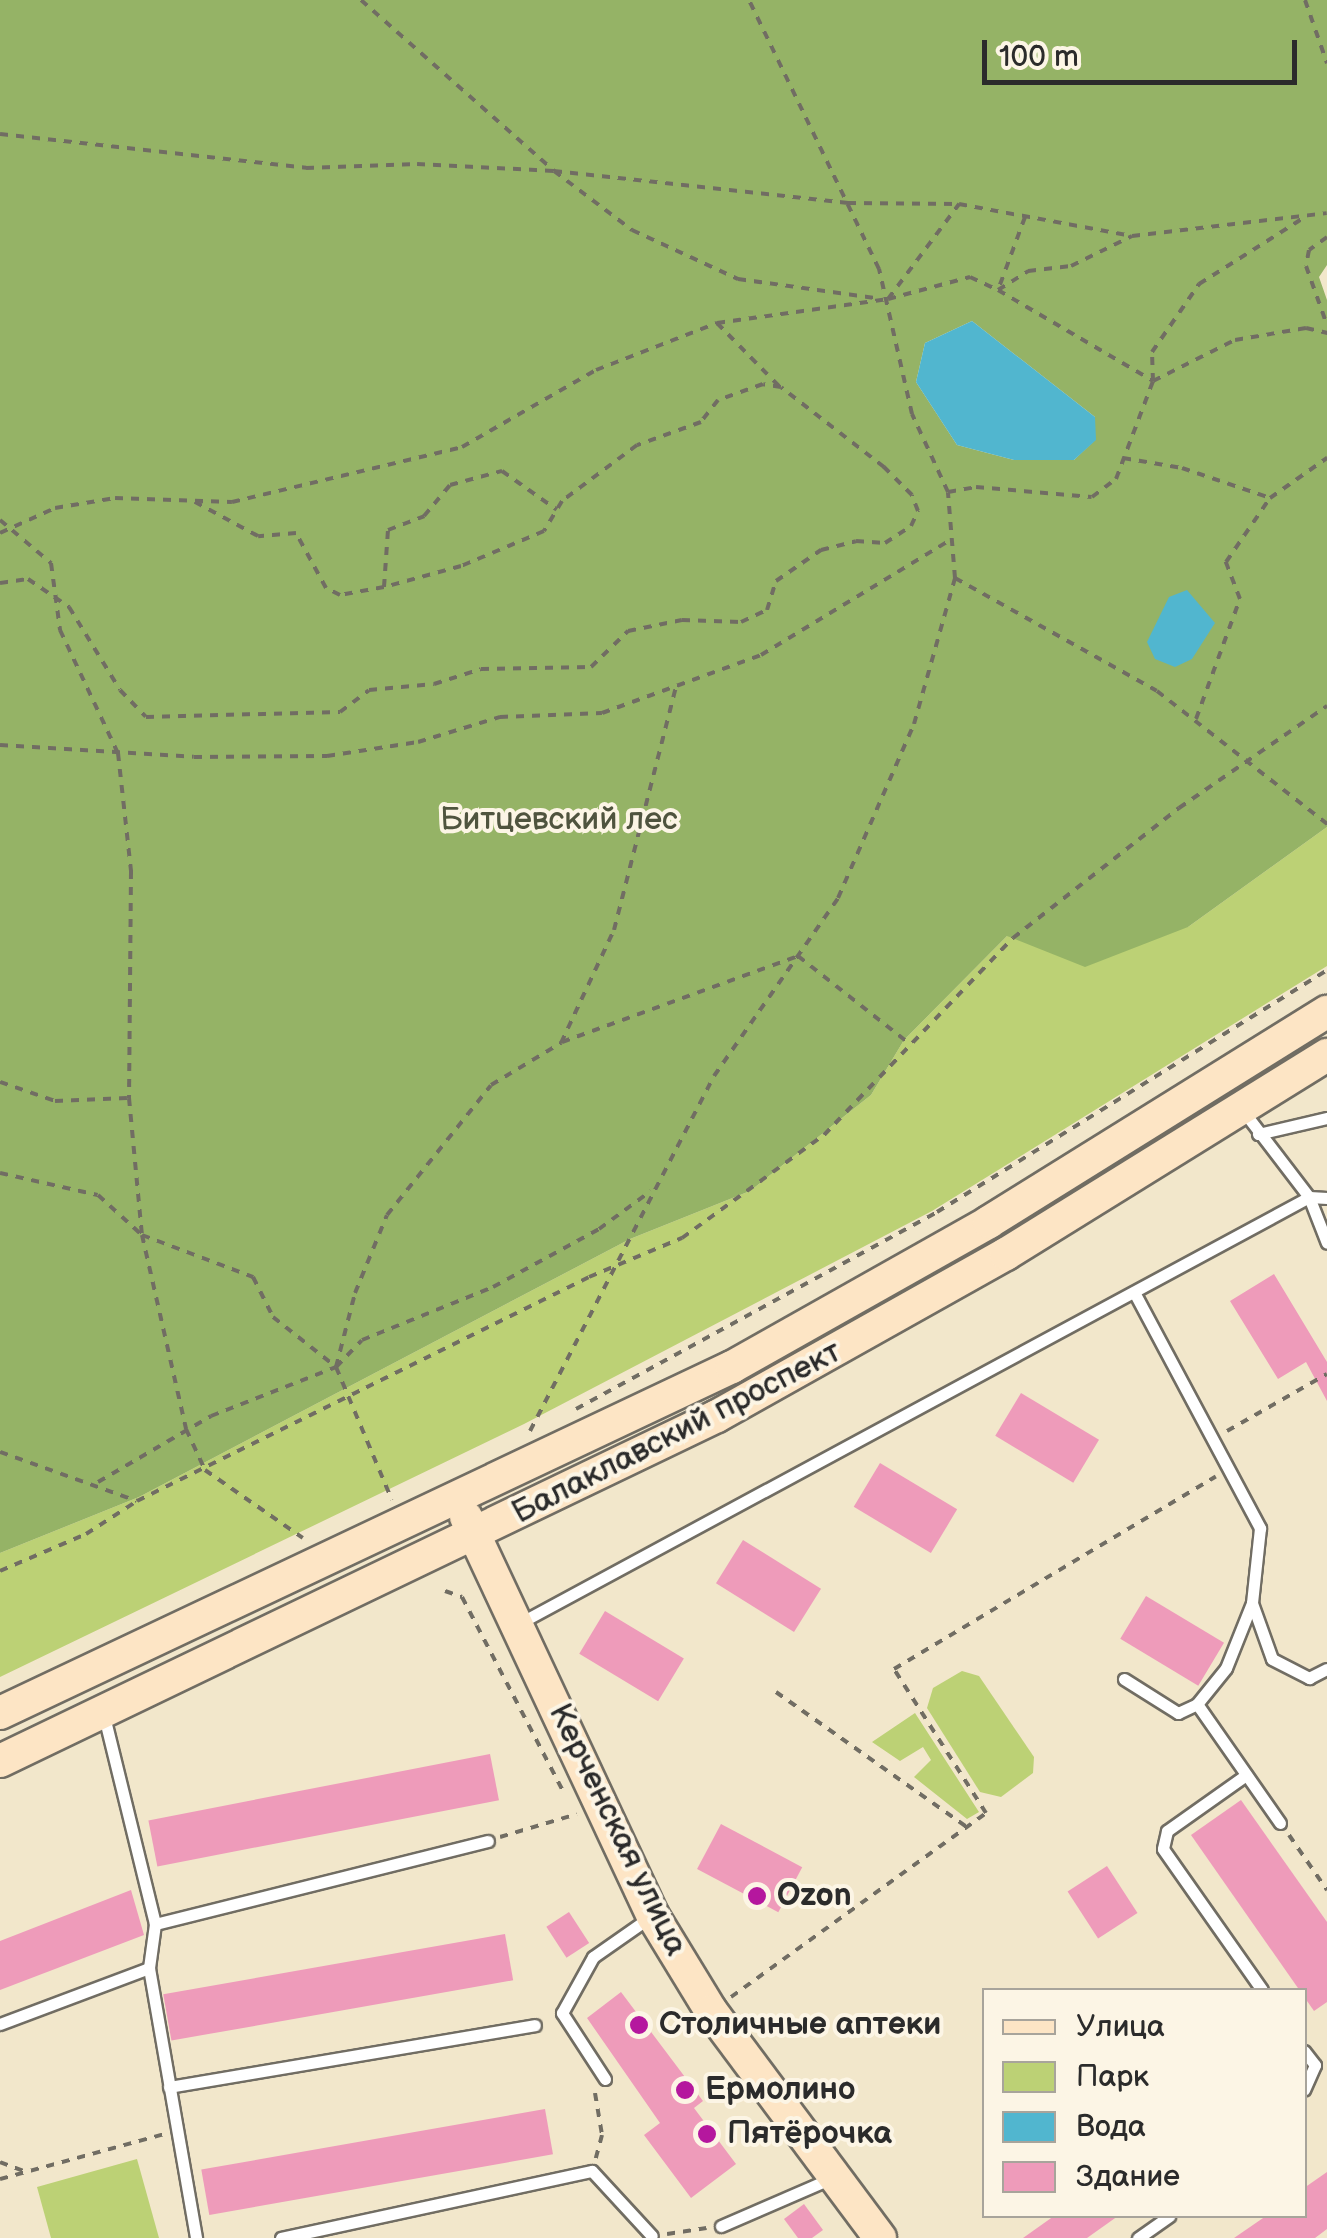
<!DOCTYPE html>
<meta charset="utf-8">
<style>
body{margin:0}
#map{position:relative;width:1327px;height:2238px;overflow:hidden;background:#f2e7cb;font-family:"Balsamiq Sans",sans-serif}
div>[style]{position:absolute}
[style*='--x']{left:calc(var(--x)*1px);top:calc(var(--y)*1px);width:calc(var(--w)*1px);rotate:calc(var(--a)*1deg)}
.green>*{inset:0;background:#bcd175}
.forest>*{inset:0;background:#95b366}
.water>*{inset:0;background:#51b6cf}
.building>*{inset:0;background:#ee9bba;transform-origin:0 0}
.path>*{height:4px;margin-top:-2px;transform-origin:0;background:repeating-linear-gradient(90deg,#716d63 0 8px,transparent 0 16px)}
.roads{filter:drop-shadow(2px 0 #716d63) drop-shadow(-2px 0 #716d63) drop-shadow(0 2px #716d63) drop-shadow(0 -2px #716d63)}
.lane>*{height:11px;margin:-5.5px;padding:0 5.5px;transform-origin:5.5px;border-radius:5.5px;background:#fff}
.secondary>*{height:32px;margin:-16px;padding:0 16px;transform-origin:16px;border-radius:16px;background:#fde5c5}
.dots>*{width:28px;height:28px;translate:-50% -50%;box-sizing:border-box;border:5px solid #fcf5e5;border-radius:50%}
span{translate:-50% -50%;white-space:nowrap;text-align:center;line-height:1.15;-webkit-text-stroke:8px #fcf5e5;paint-order:stroke}
.park-label{font-size:32px;color:#4f543e}
.street-label{font-size:32px;color:#2b2b2b}
.poi-label{font-size:32px;color:#2b2b2b;font-weight:700}
.left{translate:0 -50%;text-align:left}
.legend{position:absolute;left:982px;top:1988px;width:325px;height:230px;box-sizing:border-box;background:#fcf5e5;border:2px solid #a8a49b;margin:0;padding:12px 18px;list-style:none;font-size:30px;color:#2b2b2b}
.legend li{display:flex;align-items:center;gap:20px;height:50px}
.legend b{width:50px;border:2px solid #a8a49b}
.scale{position:absolute;left:982px;top:40px;width:315px;height:45px;box-sizing:border-box;border:5px solid #2b2b2b;border-top:0;padding-left:12px;font-size:30px;line-height:35px;white-space:nowrap;color:#2b2b2b;-webkit-text-stroke:8px #fcf5e5;paint-order:stroke}
</style>
<div id="map">
<div class="green">
<i style="clip-path:polygon(1327px 827px,1327px 966px,932px 1211px,524px 1424px,0 1677px,0 1553px,139px 1497px,630px 1239px,750px 1191px,871px 1095px,904px 1040px,1007px 936px,1188px 927px)"></i>
<i style="clip-path:polygon(962px 1671px,979px 1676px,1034px 1757px,1033px 1773px,1001px 1797px,980px 1792px,927px 1708px,933px 1688px)"></i>
<i style="clip-path:polygon(915px 1713px,979px 1812px,967px 1819px,914px 1777px,931px 1760px,923px 1747px,900px 1761px,872px 1742px)"></i>
<i style="clip-path:polygon(137px 2159px,159px 2238px,51px 2238px,37px 2187px)"></i>
</div>
<div class="forest">
<i style="clip-path:polygon(evenodd,0 0,1327px 0,1327px 265px,1319px 277px,1327px 300px,1327px 827px,1188px 927px,1085px 967px,1007px 936px,904px 1040px,871px 1095px,750px 1191px,630px 1239px,139px 1497px,0 1553px,0 0,972px 321px,1095px 417px,1095px 440px,1074px 460px,1014px 460px,957px 445px,916px 382px,925px 343px,972px 321px)"></i>
</div>
<div class="water">
<i style="clip-path:polygon(972px 321px,1095px 417px,1096px 440px,1074px 460px,1014px 460px,957px 445px,916px 382px,925px 343px)"></i>
<i style="clip-path:polygon(1187px 590px,1215px 623px,1192px 659px,1175px 667px,1155px 659px,1147px 642px,1169px 597px)"></i>
</div>
<div class="building">
<i style="clip-path:polygon(1274px 1274px,1327px 1362px,1327px 1401px,1306px 1362px,1278px 1379px,1230px 1301px)"></i>
<i style="left:1021px;top:1393px;width:91px;height:50px;rotate:31deg"></i>
<i style="left:880px;top:1463px;width:90px;height:51px;rotate:31deg"></i>
<i style="left:743px;top:1540px;width:92px;height:51px;rotate:32deg"></i>
<i style="left:1146px;top:1596px;width:91px;height:50px;rotate:31deg"></i>
<i style="left:605px;top:1611px;width:92px;height:50px;rotate:31deg"></i>
<i style="left:490px;top:1754px;width:47px;height:348px;rotate:79deg"></i>
<i style="clip-path:polygon(1241px 1800px,1327px 1922px,1327px 2002px,1314px 2011px,1191px 1835px)"></i>
<i style="left:721px;top:1824px;width:92px;height:51px;rotate:28deg"></i>
<i style="left:1107px;top:1866px;width:56px;height:47px;rotate:57deg"></i>
<i style="clip-path:polygon(131px 1890px,144px 1935px,0 1990px,0 1941px)"></i>
<i style="left:569px;top:1912px;width:37px;height:27px;rotate:57deg"></i>
<i style="left:505px;top:1934px;width:47px;height:347px;rotate:80deg"></i>
<i style="clip-path:polygon(621px 1992px,703px 2101px,694px 2108px,736px 2164px,691px 2198px,644px 2135px,660px 2123px,587px 2018px)"></i>
<i style="left:545px;top:2109px;width:46px;height:349px;rotate:80deg"></i>
<i style="clip-path:polygon(1327px 2172px,1327px 2229px,1315px 2238px,1234px 2238px,1266px 2216px,1304px 2216px,1304px 2188px)"></i>
<i style="clip-path:polygon(804px 2204px,823px 2230px,812px 2238px,798px 2238px,784px 2219px)"></i>
<i style="clip-path:polygon(1054px 2216px,1118px 2216px,1087px 2238px,1023px 2238px)"></i>
</div>
<div class="path">
<i style="--x:361;--y:0;--w:258;--a:41.5"></i>
<i style="--x:554;--y:171;--w:98;--a:37.1"></i>
<i style="--x:632;--y:230;--w:117;--a:24.8"></i>
<i style="--x:738;--y:279;--w:138;--a:7.9"></i>
<i style="--x:1305;--y:0;--w:67;--a:70.8"></i>
<i style="--x:0;--y:134;--w:308;--a:6.3"></i>
<i style="--x:306;--y:168;--w:111;--a:-2.1"></i>
<i style="--x:417;--y:164;--w:137;--a:2.9"></i>
<i style="--x:554;--y:171;--w:296;--a:6.2"></i>
<i style="--x:848;--y:203;--w:111;--a:0.5"></i>
<i style="--x:959;--y:204;--w:176;--a:10.5"></i>
<i style="--x:1132;--y:236;--w:196;--a:-6.7"></i>
<i style="--x:1025;--y:217;--w:78;--a:110.3"></i>
<i style="--x:998;--y:290;--w:180;--a:30.4"></i>
<i style="--x:1153;--y:381;--w:29;--a:-92"></i>
<i style="--x:1152;--y:352;--w:83;--a:-55.3"></i>
<i style="--x:1199;--y:284;--w:122;--a:-32.3"></i>
<i style="--x:1327;--y:237;--w:22;--a:144"></i>
<i style="--x:1309;--y:250;--w:16;--a:101"></i>
<i style="--x:1306;--y:266;--w:63;--a:70.4"></i>
<i style="--x:888;--y:299;--w:119;--a:-53.2"></i>
<i style="--x:717;--y:323;--w:90;--a:45.5"></i>
<i style="--x:1123;--y:458;--w:60;--a:9.6"></i>
<i style="--x:1182;--y:468;--w:93;--a:18.8"></i>
<i style="--x:948;--y:492;--w:28;--a:-10"></i>
<i style="--x:976;--y:487;--w:116;--a:4.9"></i>
<i style="--x:1092;--y:497;--w:30;--a:-37"></i>
<i style="--x:1116;--y:479;--w:105;--a:-69.3"></i>
<i style="--x:1153;--y:381;--w:92;--a:-26.6"></i>
<i style="--x:1235;--y:340;--w:72;--a:-9.6"></i>
<i style="--x:1306;--y:328;--w:22;--a:13"></i>
<i style="--x:0;--y:520;--w:67;--a:40.1"></i>
<i style="--x:51;--y:563;--w:68;--a:82.3"></i>
<i style="--x:60;--y:630;--w:136;--a:64.8"></i>
<i style="--x:118;--y:753;--w:119;--a:83.7"></i>
<i style="--x:131;--y:871;--w:227;--a:90.5"></i>
<i style="--x:129;--y:1098;--w:138;--a:84.6"></i>
<i style="--x:142;--y:1235;--w:199;--a:77.2"></i>
<i style="--x:186;--y:1429;--w:45;--a:65.1"></i>
<i style="--x:205;--y:1470;--w:119;--a:34.8"></i>
<i style="--x:0;--y:533;--w:60;--a:-24.4"></i>
<i style="--x:55;--y:508;--w:61;--a:-9.5"></i>
<i style="--x:115;--y:498;--w:117;--a:2"></i>
<i style="--x:232;--y:502;--w:236;--a:-13.4"></i>
<i style="--x:462;--y:447;--w:155;--a:-29.9"></i>
<i style="--x:596;--y:370;--w:130;--a:-21.2"></i>
<i style="--x:717;--y:323;--w:173;--a:-8"></i>
<i style="--x:888;--y:299;--w:85;--a:-15"></i>
<i style="--x:970;--y:277;--w:31;--a:25"></i>
<i style="--x:998;--y:290;--w:36;--a:-32"></i>
<i style="--x:1028;--y:271;--w:43;--a:-6.6"></i>
<i style="--x:1071;--y:266;--w:68;--a:-26.2"></i>
<i style="--x:955;--y:578;--w:231;--a:29.2"></i>
<i style="--x:1157;--y:691;--w:216;--a:38"></i>
<i style="--x:0;--y:583;--w:28;--a:-8"></i>
<i style="--x:28;--y:579;--w:50;--a:34.3"></i>
<i style="--x:69;--y:607;--w:97;--a:58.4"></i>
<i style="--x:120;--y:690;--w:37;--a:46"></i>
<i style="--x:146;--y:717;--w:194;--a:-1.5"></i>
<i style="--x:340;--y:712;--w:36;--a:-37"></i>
<i style="--x:369;--y:690;--w:65;--a:-5.3"></i>
<i style="--x:434;--y:684;--w:49;--a:-17.7"></i>
<i style="--x:481;--y:669;--w:110;--a:-1"></i>
<i style="--x:591;--y:667;--w:52;--a:-44.2"></i>
<i style="--x:628;--y:631;--w:55;--a:-11.5"></i>
<i style="--x:682;--y:620;--w:59;--a:1.9"></i>
<i style="--x:741;--y:622;--w:29;--a:-25"></i>
<i style="--x:767;--y:610;--w:30;--a:-73"></i>
<i style="--x:776;--y:581;--w:55;--a:-34.6"></i>
<i style="--x:821;--y:550;--w:36;--a:-14"></i>
<i style="--x:856;--y:541;--w:29;--a:4"></i>
<i style="--x:885;--y:543;--w:31;--a:-33"></i>
<i style="--x:911;--y:526;--w:17;--a:-65"></i>
<i style="--x:918;--y:511;--w:17;--a:-111"></i>
<i style="--x:912;--y:495;--w:40;--a:-135"></i>
<i style="--x:884;--y:467;--w:130;--a:-142.2"></i>
<i style="--x:781;--y:387;--w:18;--a:-171"></i>
<i style="--x:763;--y:384;--w:48;--a:160.4"></i>
<i style="--x:718;--y:400;--w:28;--a:128"></i>
<i style="--x:701;--y:422;--w:68;--a:160.2"></i>
<i style="--x:637;--y:445;--w:94;--a:143.3"></i>
<i style="--x:562;--y:501;--w:35;--a:121"></i>
<i style="--x:544;--y:531;--w:90;--a:157.1"></i>
<i style="--x:461;--y:566;--w:80;--a:164.7"></i>
<i style="--x:384;--y:587;--w:45;--a:169.7"></i>
<i style="--x:340;--y:595;--w:16;--a:-153"></i>
<i style="--x:326;--y:588;--w:63;--a:-118.6"></i>
<i style="--x:296;--y:533;--w:38;--a:175"></i>
<i style="--x:258;--y:536;--w:72;--a:-151.6"></i>
<i style="--x:384;--y:587;--w:57;--a:-86"></i>
<i style="--x:388;--y:530;--w:39;--a:-21"></i>
<i style="--x:424;--y:516;--w:40;--a:-50"></i>
<i style="--x:450;--y:485;--w:54;--a:-15.1"></i>
<i style="--x:502;--y:471;--w:67;--a:35.3"></i>
<i style="--x:1196;--y:719;--w:128;--a:-69.9"></i>
<i style="--x:1240;--y:599;--w:40;--a:-111"></i>
<i style="--x:1226;--y:562;--w:78;--a:-55.5"></i>
<i style="--x:1270;--y:498;--w:70;--a:-35.1"></i>
<i style="--x:0;--y:745;--w:194;--a:3.5"></i>
<i style="--x:194;--y:757;--w:133;--a:-0.4"></i>
<i style="--x:327;--y:756;--w:92;--a:-8.7"></i>
<i style="--x:418;--y:742;--w:86;--a:-17"></i>
<i style="--x:500;--y:717;--w:102;--a:-2.2"></i>
<i style="--x:602;--y:713;--w:169;--a:-20"></i>
<i style="--x:761;--y:655;--w:223;--a:-31.3"></i>
<i style="--x:562;--y:1042;--w:251;--a:-20"></i>
<i style="--x:798;--y:956;--w:144;--a:38.2"></i>
<i style="--x:0;--y:1082;--w:58;--a:19.1"></i>
<i style="--x:55;--y:1101;--w:72;--a:-2.4"></i>
<i style="--x:0;--y:1173;--w:100;--a:12.7"></i>
<i style="--x:98;--y:1195;--w:59;--a:42.3"></i>
<i style="--x:142;--y:1235;--w:119;--a:20.7"></i>
<i style="--x:253;--y:1277;--w:45;--a:63.4"></i>
<i style="--x:273;--y:1317;--w:80;--a:38.4"></i>
<i style="--x:336;--y:1367;--w:144;--a:67.2"></i>
<i style="--x:336;--y:1367;--w:76;--a:-75.6"></i>
<i style="--x:355;--y:1293;--w:84;--a:-67.7"></i>
<i style="--x:387;--y:1215;--w:166;--a:-51.3"></i>
<i style="--x:491;--y:1085;--w:82;--a:-31"></i>
<i style="--x:561;--y:1043;--w:125;--a:-64.9"></i>
<i style="--x:614;--y:930;--w:252;--a:-75.7"></i>
<i style="--x:576;--y:1409;--w:411;--a:-28.6"></i>
<i style="--x:937;--y:1212;--w:459;--a:-31.8"></i>
<i style="--x:530;--y:1431;--w:400;--a:-62.6"></i>
<i style="--x:714;--y:1076;--w:217;--a:-55.1"></i>
<i style="--x:838;--y:898;--w:190;--a:-66.4"></i>
<i style="--x:914;--y:724;--w:152;--a:-74.3"></i>
<i style="--x:955;--y:578;--w:86;--a:-94.7"></i>
<i style="--x:948;--y:492;--w:86;--a:-114.8"></i>
<i style="--x:912;--y:414;--w:149;--a:-102.8"></i>
<i style="--x:879;--y:269;--w:299;--a:-115.8"></i>
<i style="--x:1227;--y:1431;--w:115;--a:-29.7"></i>
<i style="--x:0;--y:1452;--w:145;--a:19.7"></i>
<i style="--x:137;--y:1501;--w:504;--a:-26.36"></i>
<i style="--x:589;--y:1277;--w:101;--a:-22.8"></i>
<i style="--x:682;--y:1238;--w:175;--a:-36"></i>
<i style="--x:824;--y:1135;--w:273;--a:-46.2"></i>
<i style="--x:1013;--y:938;--w:211;--a:-38.1"></i>
<i style="--x:1179;--y:808;--w:180;--a:-34.6"></i>
<i style="--x:98;--y:1482;--w:131;--a:-30.3"></i>
<i style="--x:211;--y:1416;--w:134;--a:-21.4"></i>
<i style="--x:336;--y:1367;--w:37;--a:-46"></i>
<i style="--x:362;--y:1340;--w:141;--a:-22"></i>
<i style="--x:493;--y:1287;--w:121;--a:-28.7"></i>
<i style="--x:599;--y:1229;--w:64;--a:-36.2"></i>
<i style="--x:0;--y:1571;--w:94;--a:-23.3"></i>
<i style="--x:86;--y:1534;--w:61;--a:-32.9"></i>
<i style="--x:445;--y:1591;--w:18;--a:19"></i>
<i style="--x:462;--y:1597;--w:219;--a:62.5"></i>
<i style="--x:776;--y:1692;--w:234;--a:35.3"></i>
<i style="--x:1289;--y:1835;--w:67;--a:55.4"></i>
<i style="--x:500;--y:1837;--w:80;--a:-16.6"></i>
<i style="--x:731;--y:1997;--w:314;--a:-35.8"></i>
<i style="--x:986;--y:1813;--w:171;--a:-122.6"></i>
<i style="--x:894;--y:1669;--w:375;--a:-30.9"></i>
<i style="--x:595;--y:2093;--w:43;--a:80.5"></i>
<i style="--x:602;--y:2135;--w:24;--a:105"></i>
<i style="--x:0;--y:2162;--w:25;--a:21"></i>
<i style="--x:0;--y:2179;--w:171;--a:-15.3"></i>
<i style="--x:667;--y:2234;--w:40;--a:-8.5"></i>
</div>
<div class="roads">
<div class="lane">
<i style="--x:1244;--y:1112;--w:107;--a:52.6"></i>
<i style="--x:1309;--y:1197;--w:49;--a:68.6"></i>
<i style="--x:1258;--y:1134;--w:71;--a:-13.1"></i>
<i style="--x:1134;--y:1292;--w:268;--a:61.9"></i>
<i style="--x:1260;--y:1528;--w:75;--a:96.1"></i>
<i style="--x:1252;--y:1603;--w:59;--a:70.3"></i>
<i style="--x:1272;--y:1659;--w:42;--a:27.2"></i>
<i style="--x:1309;--y:1678;--w:20;--a:-27"></i>
<i style="--x:518;--y:1624;--w:899;--a:-28.36"></i>
<i style="--x:1309;--y:1197;--w:18;--a:3"></i>
<i style="--x:1124;--y:1679;--w:64;--a:32.2"></i>
<i style="--x:1178;--y:1713;--w:21;--a:-25"></i>
<i style="--x:1197;--y:1704;--w:46;--a:-51.1"></i>
<i style="--x:1226;--y:1668;--w:70;--a:-68.2"></i>
<i style="--x:1197;--y:1704;--w:145;--a:55.1"></i>
<i style="--x:104;--y:1716;--w:214;--a:76.2"></i>
<i style="--x:155;--y:1924;--w:44;--a:97.8"></i>
<i style="--x:149;--y:1968;--w:274;--a:80.1"></i>
<i style="--x:1246;--y:1775;--w:97;--a:144.7"></i>
<i style="--x:1167;--y:1831;--w:18;--a:103"></i>
<i style="--x:1163;--y:1849;--w:172;--a:54.9"></i>
<i style="--x:155;--y:1924;--w:343;--a:-14"></i>
<i style="--x:0;--y:2024;--w:159;--a:-20.6"></i>
<i style="--x:1304;--y:2051;--w:18;--a:52"></i>
<i style="--x:1315;--y:2065;--w:27;--a:114"></i>
<i style="--x:605;--y:2079;--w:79;--a:-123.1"></i>
<i style="--x:562;--y:2013;--w:64;--a:-61"></i>
<i style="--x:593;--y:1957;--w:68;--a:-34.9"></i>
<i style="--x:169;--y:2087;--w:371;--a:-9.6"></i>
<i style="--x:721;--y:2226;--w:121;--a:-23.4"></i>
<i style="--x:281;--y:2238;--w:318;--a:-12.2"></i>
<i style="--x:592;--y:2171;--w:88;--a:47.3"></i>
<i style="--x:1138;--y:2238;--w:38;--a:-35"></i>
</div>
<div class="secondary">
<i style="--x:466;--y:1517;--w:441;--a:64.9"></i>
<i style="--x:653;--y:1916;--w:111;--a:58.6"></i>
<i style="--x:711;--y:2011;--w:283;--a:53.3"></i>
<i style="--x:0;--y:1713;--w:810;--a:-25.3"></i>
<i style="--x:732;--y:1367;--w:295;--a:-29.4"></i>
<i style="--x:989;--y:1222;--w:398;--a:-31.9"></i>
<i style="--x:0;--y:1761;--w:796;--a:-25.7"></i>
<i style="--x:717;--y:1416;--w:331;--a:-29.3"></i>
<i style="--x:1006;--y:1254;--w:378;--a:-31.8"></i>
</div>
</div>
<div class="dots">
<i style="left:757px;top:1896px;background:#b5179e"></i>
<i style="left:639px;top:2025px;background:#b5179e"></i>
<i style="left:685px;top:2090px;background:#b5179e"></i>
<i style="left:707px;top:2134px;background:#b5179e"></i>
</div>
<div class="park-label">
<span style="left:559px;top:820px">Битцевский лес</span>
</div>
<div class="street-label">
<span style="left:677px;top:1433px;rotate:-27deg">Балаклавский проспект</span>
<span style="left:617px;top:1830px;rotate:64deg">Керченская улица</span>
</div>
<div class="poi-label">
<span class="left" style="left:777px;top:1896px">Ozon</span>
<span class="left" style="left:659px;top:2025px">Столичные аптеки</span>
<span class="left" style="left:705px;top:2090px">Ермолино</span>
<span class="left" style="left:727px;top:2134px">Пятёрочка</span>
</div>
<ul class="legend">
<li><b style="height:12px;background:#fde5c5"></b>Улица</li>
<li><b style="height:28px;background:#bcd175"></b>Парк</li>
<li><b style="height:28px;background:#51b6cf"></b>Вода</li>
<li><b style="height:28px;background:#ee9bba"></b>Здание</li>
</ul>
<div class="scale">100 m</div>
</div>
